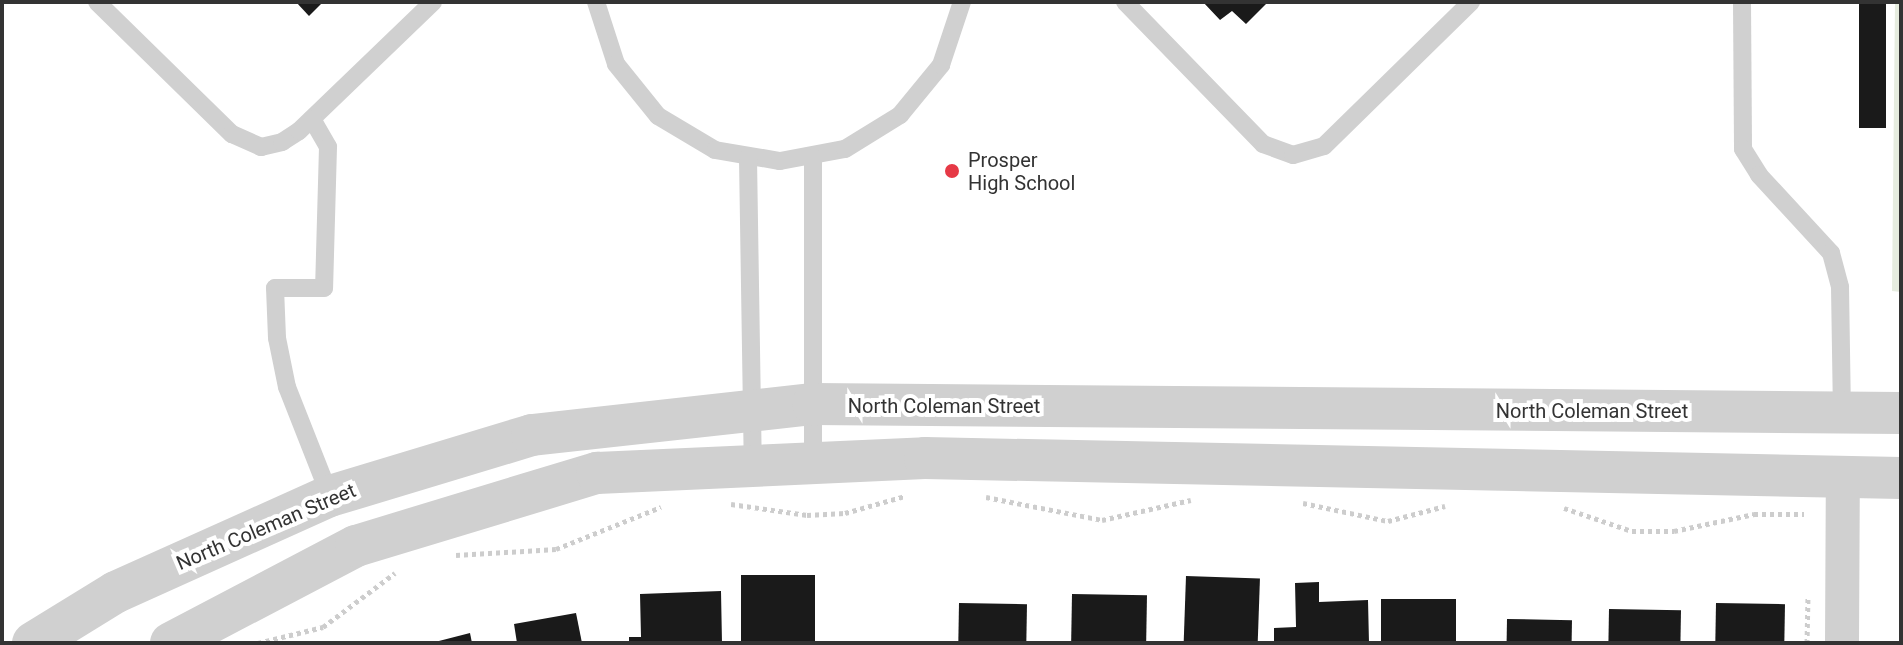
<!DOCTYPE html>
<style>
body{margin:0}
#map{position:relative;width:1903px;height:645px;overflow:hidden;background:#fff;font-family:Roboto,sans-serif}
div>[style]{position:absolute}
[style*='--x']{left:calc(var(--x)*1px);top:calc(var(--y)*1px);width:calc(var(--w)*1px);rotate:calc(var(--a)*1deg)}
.green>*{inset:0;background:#e6ecdf}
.building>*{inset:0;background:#1a1a1a;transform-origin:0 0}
.path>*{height:5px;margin-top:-2.5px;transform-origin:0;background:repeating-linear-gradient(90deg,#cdcdcd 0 4px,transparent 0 8px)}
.service>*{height:18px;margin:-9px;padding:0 9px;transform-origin:9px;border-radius:9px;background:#d0d0d0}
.minor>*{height:34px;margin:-17px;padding:0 17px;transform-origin:17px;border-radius:17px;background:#d0d0d0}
.tertiary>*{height:42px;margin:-21px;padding:0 21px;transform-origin:21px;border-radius:21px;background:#d0d0d0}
.dots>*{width:22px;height:22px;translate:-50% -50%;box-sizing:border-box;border:4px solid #fff;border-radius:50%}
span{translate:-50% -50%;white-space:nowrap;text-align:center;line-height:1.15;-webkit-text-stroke:8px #fff;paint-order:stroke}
.poi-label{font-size:20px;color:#333}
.left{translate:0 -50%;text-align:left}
.street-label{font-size:20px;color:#333}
.frame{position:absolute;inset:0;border:4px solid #333;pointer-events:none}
</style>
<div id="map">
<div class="green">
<i style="clip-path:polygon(1895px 2px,1901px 2px,1901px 292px,1892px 291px)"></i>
</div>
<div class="building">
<i style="clip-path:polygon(296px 2px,323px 2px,309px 16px)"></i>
<i style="clip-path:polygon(1203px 2px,1268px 2px,1246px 24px,1232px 11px,1220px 20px)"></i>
<i style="left:1859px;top:2px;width:27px;height:126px"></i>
<i style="left:741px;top:575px;width:74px;height:68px"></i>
<i style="left:1186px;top:576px;width:74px;height:67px;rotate:2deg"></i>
<i style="clip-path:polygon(1319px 582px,1319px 602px,1368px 600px,1369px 643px,1274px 643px,1274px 628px,1296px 627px,1295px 583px)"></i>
<i style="clip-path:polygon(721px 591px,722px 643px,629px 643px,629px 637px,641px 637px,640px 594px)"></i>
<i style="left:1072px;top:594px;width:75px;height:49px;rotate:1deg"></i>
<i style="left:1381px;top:599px;width:75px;height:44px"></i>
<i style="left:959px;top:603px;width:68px;height:40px;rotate:1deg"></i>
<i style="left:1716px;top:603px;width:69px;height:40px;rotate:1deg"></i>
<i style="left:1609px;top:609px;width:72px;height:34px;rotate:1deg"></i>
<i style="clip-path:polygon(576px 613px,582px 643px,517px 643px,514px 624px)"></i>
<i style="left:1507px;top:619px;width:65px;height:24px;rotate:1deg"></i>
<i style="clip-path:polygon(470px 633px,472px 643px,435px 643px,435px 642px)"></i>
</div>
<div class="path">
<i style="--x:986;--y:497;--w:118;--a:11.2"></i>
<i style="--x:1102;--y:520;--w:91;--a:-12.7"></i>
<i style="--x:1303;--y:503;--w:87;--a:12"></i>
<i style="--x:1388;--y:521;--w:59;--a:-14.7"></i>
<i style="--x:731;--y:504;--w:77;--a:8.2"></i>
<i style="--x:807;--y:515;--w:38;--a:-3"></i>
<i style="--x:845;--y:513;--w:62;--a:-15.8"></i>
<i style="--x:1564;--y:508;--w:72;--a:18.7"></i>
<i style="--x:1632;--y:531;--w:42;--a:0"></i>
<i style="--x:1674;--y:531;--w:82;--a:-12"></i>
<i style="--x:1754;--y:514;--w:50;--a:0"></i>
<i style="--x:456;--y:555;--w:100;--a:-3.4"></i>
<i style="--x:556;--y:549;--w:113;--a:-21.8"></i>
<i style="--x:258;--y:643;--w:67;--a:-13.8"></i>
<i style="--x:323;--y:627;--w:90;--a:-36.9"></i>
<i style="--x:1807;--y:643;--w:47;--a:-88.8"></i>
</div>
<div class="service">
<i style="--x:97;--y:2;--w:189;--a:44.4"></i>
<i style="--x:232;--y:134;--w:32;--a:24"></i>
<i style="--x:261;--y:147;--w:22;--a:-13"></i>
<i style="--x:282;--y:142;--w:20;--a:-33"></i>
<i style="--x:299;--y:131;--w:186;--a:-43.9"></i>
<i style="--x:596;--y:2;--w:65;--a:72.1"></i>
<i style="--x:616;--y:64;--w:67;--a:51.1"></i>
<i style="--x:658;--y:116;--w:66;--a:30.8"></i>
<i style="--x:715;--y:150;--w:66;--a:9.6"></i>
<i style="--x:780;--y:161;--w:66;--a:-10.5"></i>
<i style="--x:845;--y:149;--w:65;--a:-31.7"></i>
<i style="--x:900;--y:115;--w:65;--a:-50.6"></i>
<i style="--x:941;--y:65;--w:66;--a:-71.6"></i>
<i style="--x:1125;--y:2;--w:198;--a:45.8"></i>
<i style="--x:1263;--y:144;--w:32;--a:20"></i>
<i style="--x:1293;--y:155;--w:32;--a:-16"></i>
<i style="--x:1324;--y:146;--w:206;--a:-44.4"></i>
<i style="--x:1742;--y:2;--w:147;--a:89.6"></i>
<i style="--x:1743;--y:149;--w:31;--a:58"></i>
<i style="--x:1759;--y:175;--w:106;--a:47.3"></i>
<i style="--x:1831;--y:253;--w:35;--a:75"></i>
<i style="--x:1840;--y:287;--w:126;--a:89.1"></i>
<i style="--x:312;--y:119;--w:32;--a:60"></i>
<i style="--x:328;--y:147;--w:141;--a:91.6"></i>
<i style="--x:324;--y:288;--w:49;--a:180"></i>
<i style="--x:275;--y:288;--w:50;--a:87.7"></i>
<i style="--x:277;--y:338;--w:50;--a:78.5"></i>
<i style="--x:287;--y:387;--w:117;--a:68.5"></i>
<i style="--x:748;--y:158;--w:304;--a:89.1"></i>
<i style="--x:813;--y:460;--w:302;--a:-90"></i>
</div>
<div class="minor">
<i style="--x:1842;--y:643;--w:165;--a:-89.7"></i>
</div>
<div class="tertiary">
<i style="--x:33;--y:643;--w:97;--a:-31.6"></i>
<i style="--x:116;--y:592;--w:235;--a:-24.2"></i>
<i style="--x:330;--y:496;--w:211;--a:-16.8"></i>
<i style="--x:532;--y:435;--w:283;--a:-6.3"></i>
<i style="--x:813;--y:404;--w:1088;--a:0.47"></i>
<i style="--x:171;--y:643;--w:209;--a:-27.7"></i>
<i style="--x:356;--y:546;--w:252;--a:-16.9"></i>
<i style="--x:597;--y:473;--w:328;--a:-2.6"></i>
<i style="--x:925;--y:458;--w:976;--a:1.17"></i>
</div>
<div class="dots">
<i style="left:952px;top:171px;background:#e63946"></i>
</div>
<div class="poi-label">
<span class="left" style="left:968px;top:172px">Prosper<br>High School</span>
</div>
<div class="street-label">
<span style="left:944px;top:406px">North Coleman Street</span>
<span style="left:1592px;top:411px">North Coleman Street</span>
<span style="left:266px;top:527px;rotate:-23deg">North Coleman Street</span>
</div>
<div class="frame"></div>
</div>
